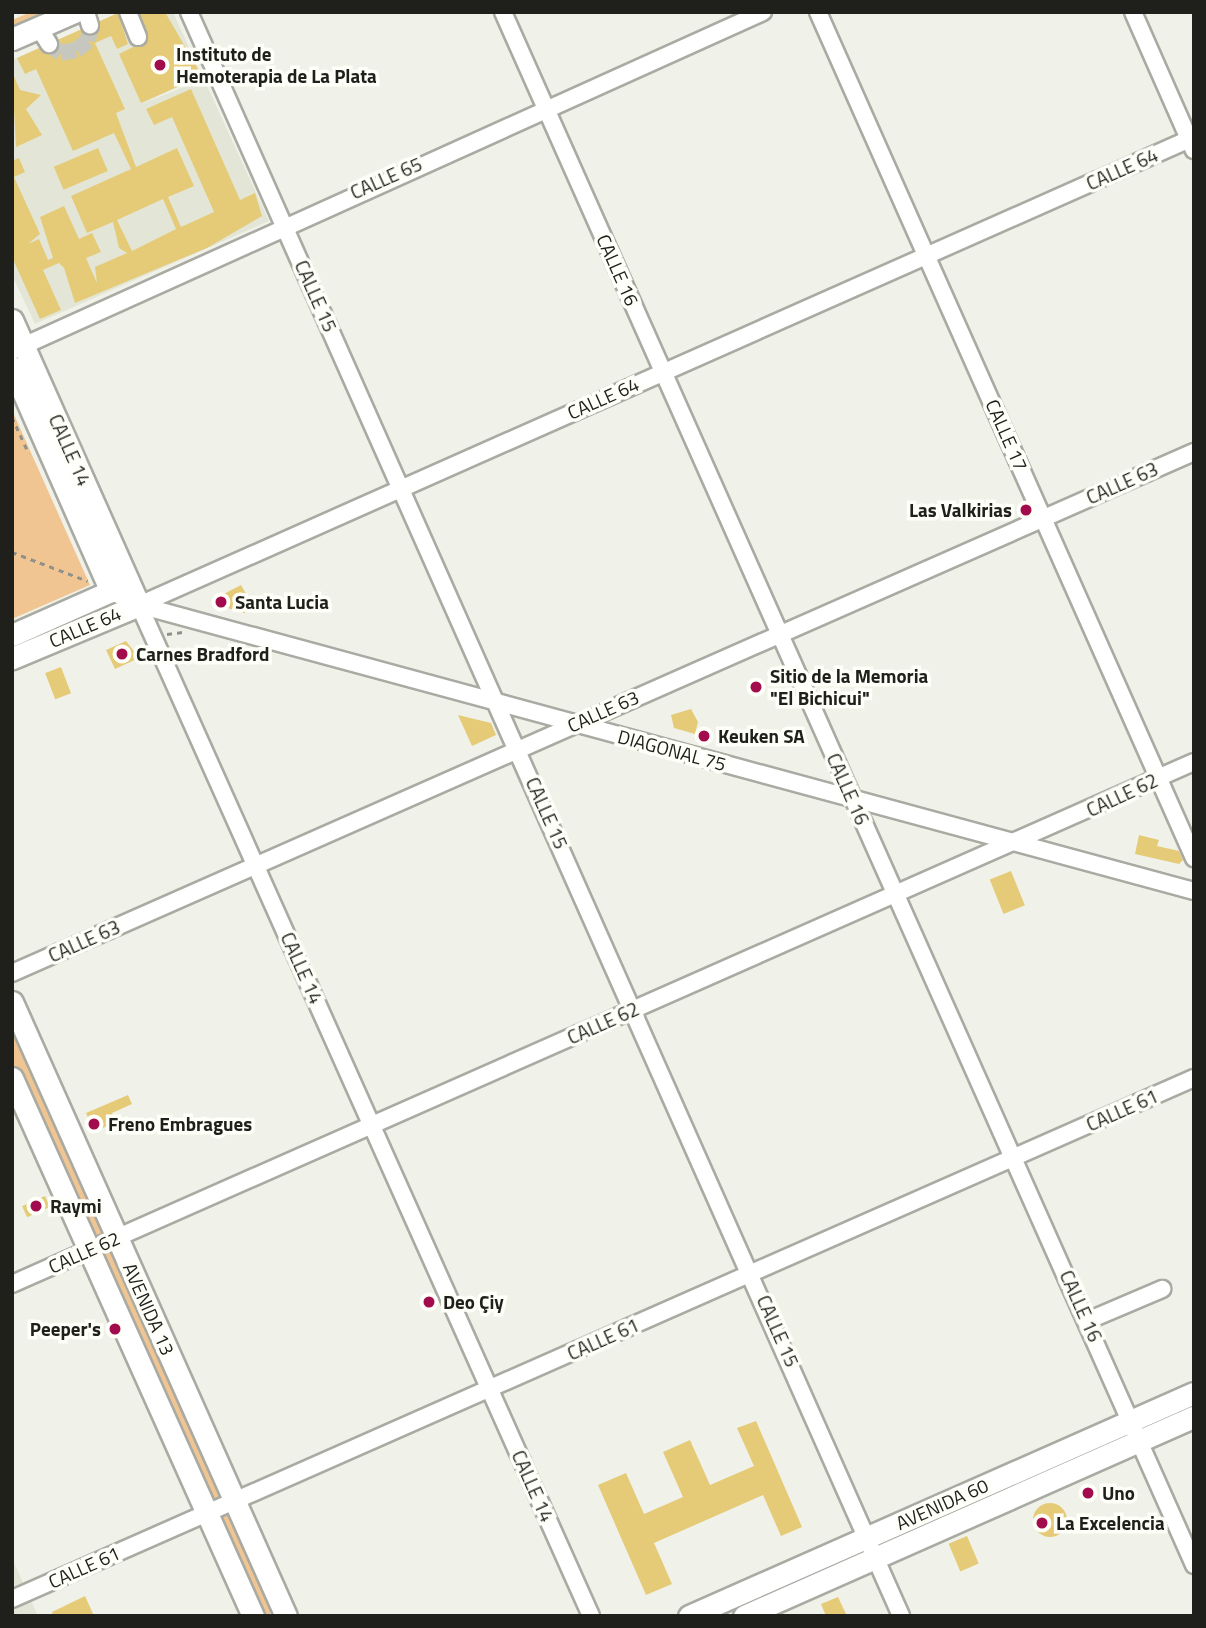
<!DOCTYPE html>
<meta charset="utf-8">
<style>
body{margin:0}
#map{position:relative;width:1206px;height:1628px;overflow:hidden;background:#f0f2e9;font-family:"Titillium Web",sans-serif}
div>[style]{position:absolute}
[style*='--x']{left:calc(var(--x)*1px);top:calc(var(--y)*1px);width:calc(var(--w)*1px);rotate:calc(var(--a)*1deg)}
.built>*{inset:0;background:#e3e6d6}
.green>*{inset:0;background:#f0c592}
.building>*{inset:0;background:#e5cb77;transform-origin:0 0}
.round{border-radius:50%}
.minor-tunnel>*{height:16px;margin-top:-8px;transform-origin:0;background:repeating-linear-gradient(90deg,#c6c8c0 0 16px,transparent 0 24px)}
.path>*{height:2.5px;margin-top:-1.25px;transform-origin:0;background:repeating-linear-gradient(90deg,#90918b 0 5px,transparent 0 10px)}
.roads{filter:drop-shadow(2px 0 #a9aba3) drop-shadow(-2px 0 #a9aba3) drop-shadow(0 2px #a9aba3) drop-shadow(0 -2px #a9aba3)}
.minor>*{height:16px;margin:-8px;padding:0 8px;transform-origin:8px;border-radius:8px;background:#fff}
.major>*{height:21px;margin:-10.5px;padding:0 10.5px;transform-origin:10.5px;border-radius:10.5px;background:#fff}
.dots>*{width:19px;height:19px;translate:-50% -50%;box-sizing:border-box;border:4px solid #fefff8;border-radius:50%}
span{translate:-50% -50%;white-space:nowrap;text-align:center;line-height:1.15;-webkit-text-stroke:7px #fefff8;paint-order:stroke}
.poi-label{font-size:19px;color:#1f1f1c;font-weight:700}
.left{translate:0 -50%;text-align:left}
.right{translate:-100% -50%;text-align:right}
.street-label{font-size:19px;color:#1f1f1c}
.frame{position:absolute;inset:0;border:14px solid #1f1f1c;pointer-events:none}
</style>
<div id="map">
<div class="built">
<i style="clip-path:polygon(120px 12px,173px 12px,202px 76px,141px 104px,204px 79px,269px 221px,35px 324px,12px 275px,12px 60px)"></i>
<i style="clip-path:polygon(12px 1558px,38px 1616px,12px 1616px)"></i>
</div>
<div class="green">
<i style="clip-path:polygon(31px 12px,57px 12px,12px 32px,12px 20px)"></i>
<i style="clip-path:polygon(12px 410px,90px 585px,12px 619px)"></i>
<i style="clip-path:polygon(12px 1023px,271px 1611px,269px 1616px,257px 1616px,12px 1062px)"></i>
</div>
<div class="building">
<i style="clip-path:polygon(133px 12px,165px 12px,202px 76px,141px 103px,119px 54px,137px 45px)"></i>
<i style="clip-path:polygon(evenodd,118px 13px,128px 44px,117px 49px,111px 36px,95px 43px,125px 109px,116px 113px,136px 167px,177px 148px,194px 186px,168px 197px,181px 227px,214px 212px,172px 117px,154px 125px,146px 109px,191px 89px,240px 200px,255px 193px,262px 216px,207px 248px,75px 303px,64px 268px,59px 263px,43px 270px,61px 310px,40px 319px,12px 257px,12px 161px,19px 158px,25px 172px,14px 177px,40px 234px,28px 244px,39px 239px,48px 260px,53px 258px,40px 217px,64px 206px,79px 239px,92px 233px,101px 252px,86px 258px,97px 283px,95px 267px,127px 253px,119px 248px,113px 222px,87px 233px,71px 196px,131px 169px,114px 133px,73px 151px,36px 69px,25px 74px,17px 58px,118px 13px,163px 199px,176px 229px,132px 251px,117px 220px,163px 199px)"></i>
<i style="clip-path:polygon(12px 72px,20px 90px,41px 95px,26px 109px,42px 135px,16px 147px)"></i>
<i style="left:98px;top:148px;width:25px;height:48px;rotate:67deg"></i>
<i style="clip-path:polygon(241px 585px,249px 599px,245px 613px,217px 605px,216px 598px)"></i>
<i style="clip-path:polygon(126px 641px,139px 658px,115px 669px,106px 650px)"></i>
<i style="left:61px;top:667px;width:28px;height:17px;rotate:69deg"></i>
<i style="clip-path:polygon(691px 709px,698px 722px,695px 734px,674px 728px,671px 715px)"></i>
<i style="clip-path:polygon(458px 715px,491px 723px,496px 735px,472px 746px)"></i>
<i style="clip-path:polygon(1139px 835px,1159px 840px,1157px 846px,1179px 851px,1183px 860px,1179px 864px,1135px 854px)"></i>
<i style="left:1011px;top:871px;width:37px;height:23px;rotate:68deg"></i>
<i style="clip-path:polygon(128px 1095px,132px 1104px,112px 1113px,116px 1122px,94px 1132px,86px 1113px)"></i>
<i style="left:45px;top:1196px;width:12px;height:25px;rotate:66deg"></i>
<i style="clip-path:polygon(756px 1421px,802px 1527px,781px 1536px,763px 1495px,654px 1543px,672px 1584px,646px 1595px,598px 1485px,626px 1473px,644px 1514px,683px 1497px,663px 1452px,690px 1440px,710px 1485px,754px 1466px,737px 1428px)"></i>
<i class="round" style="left:1033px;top:1503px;width:34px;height:34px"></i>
<i style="left:967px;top:1536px;width:30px;height:20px;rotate:67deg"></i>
<i style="clip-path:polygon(85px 1596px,94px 1616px,53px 1616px,52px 1612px)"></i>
<i style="clip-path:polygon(838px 1597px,847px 1616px,826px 1616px,821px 1604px)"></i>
</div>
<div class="minor-tunnel">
<i style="--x:49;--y:44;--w:15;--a:37"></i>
<i style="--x:61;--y:53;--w:15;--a:-11"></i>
<i style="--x:76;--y:50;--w:15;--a:-37"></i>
<i style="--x:88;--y:41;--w:16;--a:-83"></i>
</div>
<div class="path">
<i style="--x:12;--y:417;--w:40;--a:65"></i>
<i style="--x:12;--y:552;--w:81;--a:20.9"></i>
<i style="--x:167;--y:634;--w:16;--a:-7"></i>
</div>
<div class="roads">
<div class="minor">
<i style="--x:86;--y:12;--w:14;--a:73"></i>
<i style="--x:128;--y:12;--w:27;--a:68"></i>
<i style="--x:189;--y:12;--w:1755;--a:66.06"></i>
<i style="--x:503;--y:12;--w:1700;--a:66.01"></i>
<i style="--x:818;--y:12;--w:926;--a:66.04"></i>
<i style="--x:1133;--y:12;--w:151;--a:66.2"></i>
<i style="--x:39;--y:28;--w:19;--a:58"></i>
<i style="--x:12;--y:351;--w:824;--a:-24.29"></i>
<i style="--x:111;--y:591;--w:31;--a:27"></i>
<i style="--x:139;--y:605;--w:1093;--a:15.17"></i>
<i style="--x:139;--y:605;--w:1154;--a:-23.92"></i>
<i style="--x:139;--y:605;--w:1107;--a:65.91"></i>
<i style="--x:12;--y:973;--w:1292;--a:-23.79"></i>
<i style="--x:12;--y:1284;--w:1292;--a:-23.83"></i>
<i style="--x:1087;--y:1321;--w:82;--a:-23.1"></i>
<i style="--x:12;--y:1599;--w:1292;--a:-23.79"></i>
</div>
<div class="major">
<i style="--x:12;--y:39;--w:68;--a:-23.5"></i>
<i style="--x:12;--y:320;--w:312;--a:66"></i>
<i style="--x:139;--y:605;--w:138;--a:157.3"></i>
<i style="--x:12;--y:367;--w:245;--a:66.2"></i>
<i style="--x:111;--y:591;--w:108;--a:156"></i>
<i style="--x:12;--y:1002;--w:672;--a:65.95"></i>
<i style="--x:12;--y:1078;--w:590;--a:65.87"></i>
<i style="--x:689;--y:1616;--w:552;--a:-23.83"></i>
<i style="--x:744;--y:1616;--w:492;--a:-23.9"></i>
</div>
</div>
<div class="dots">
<i style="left:160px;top:65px;background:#a20c4d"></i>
<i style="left:1026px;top:510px;background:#a20c4d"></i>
<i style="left:221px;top:602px;background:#a20c4d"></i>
<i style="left:122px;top:654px;background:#a20c4d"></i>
<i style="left:756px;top:687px;background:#a20c4d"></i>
<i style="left:704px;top:736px;background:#a20c4d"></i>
<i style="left:94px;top:1124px;background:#a20c4d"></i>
<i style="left:36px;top:1206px;background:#a20c4d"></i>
<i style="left:429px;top:1302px;background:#a20c4d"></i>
<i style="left:115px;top:1329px;background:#a20c4d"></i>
<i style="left:1088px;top:1493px;background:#a20c4d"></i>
<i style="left:1042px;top:1523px;background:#a20c4d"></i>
</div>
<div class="poi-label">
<span class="left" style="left:176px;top:65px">Instituto de<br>Hemoterapia de La Plata</span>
<span class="right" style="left:1012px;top:510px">Las Valkirias</span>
<span class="left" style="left:235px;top:602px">Santa Lucia</span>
<span class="left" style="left:136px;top:654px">Carnes Bradford</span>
<span class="left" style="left:770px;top:687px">Sitio de la Memoria<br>"El Bichicui"</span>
<span class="left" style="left:718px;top:736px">Keuken SA</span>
<span class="left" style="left:108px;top:1124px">Freno Embragues</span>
<span class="left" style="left:50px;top:1206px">Raymi</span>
<span class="left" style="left:443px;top:1302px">Deo Çiy</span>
<span class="right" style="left:101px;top:1329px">Peeper's</span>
<span class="left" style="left:1102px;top:1493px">Uno</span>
<span class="left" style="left:1056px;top:1523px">La Excelencia</span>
</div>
<div class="street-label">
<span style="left:1122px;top:169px;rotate:-24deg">CALLE 64</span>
<span style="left:386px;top:178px;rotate:-24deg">CALLE 65</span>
<span style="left:618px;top:270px;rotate:66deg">CALLE 16</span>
<span style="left:316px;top:296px;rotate:66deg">CALLE 15</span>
<span style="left:603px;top:398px;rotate:-24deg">CALLE 64</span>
<span style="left:1007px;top:435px;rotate:66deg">CALLE 17</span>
<span style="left:70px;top:450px;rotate:66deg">CALLE 14</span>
<span style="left:1122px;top:483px;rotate:-24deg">CALLE 63</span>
<span style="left:85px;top:627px;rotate:-23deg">CALLE 64</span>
<span style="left:603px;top:711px;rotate:-24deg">CALLE 63</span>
<span style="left:672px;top:750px;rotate:15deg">DIAGONAL 75</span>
<span style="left:848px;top:789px;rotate:66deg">CALLE 16</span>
<span style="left:1122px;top:795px;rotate:-25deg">CALLE 62</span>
<span style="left:547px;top:813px;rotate:66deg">CALLE 15</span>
<span style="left:84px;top:941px;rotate:-24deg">CALLE 63</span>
<span style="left:302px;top:968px;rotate:66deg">CALLE 14</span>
<span style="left:603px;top:1023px;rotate:-24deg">CALLE 62</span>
<span style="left:1122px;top:1110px;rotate:-24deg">CALLE 61</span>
<span style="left:84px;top:1252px;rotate:-24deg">CALLE 62</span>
<span style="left:1081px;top:1306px;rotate:66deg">CALLE 16</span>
<span style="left:149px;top:1309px;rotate:66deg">AVENIDA 13</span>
<span style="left:778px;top:1331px;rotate:66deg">CALLE 15</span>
<span style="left:603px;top:1339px;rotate:-24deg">CALLE 61</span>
<span style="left:533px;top:1486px;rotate:66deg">CALLE 14</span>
<span style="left:942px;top:1504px;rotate:-24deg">AVENIDA 60</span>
<span style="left:84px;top:1567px;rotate:-24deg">CALLE 61</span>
</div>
<div class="frame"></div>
</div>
